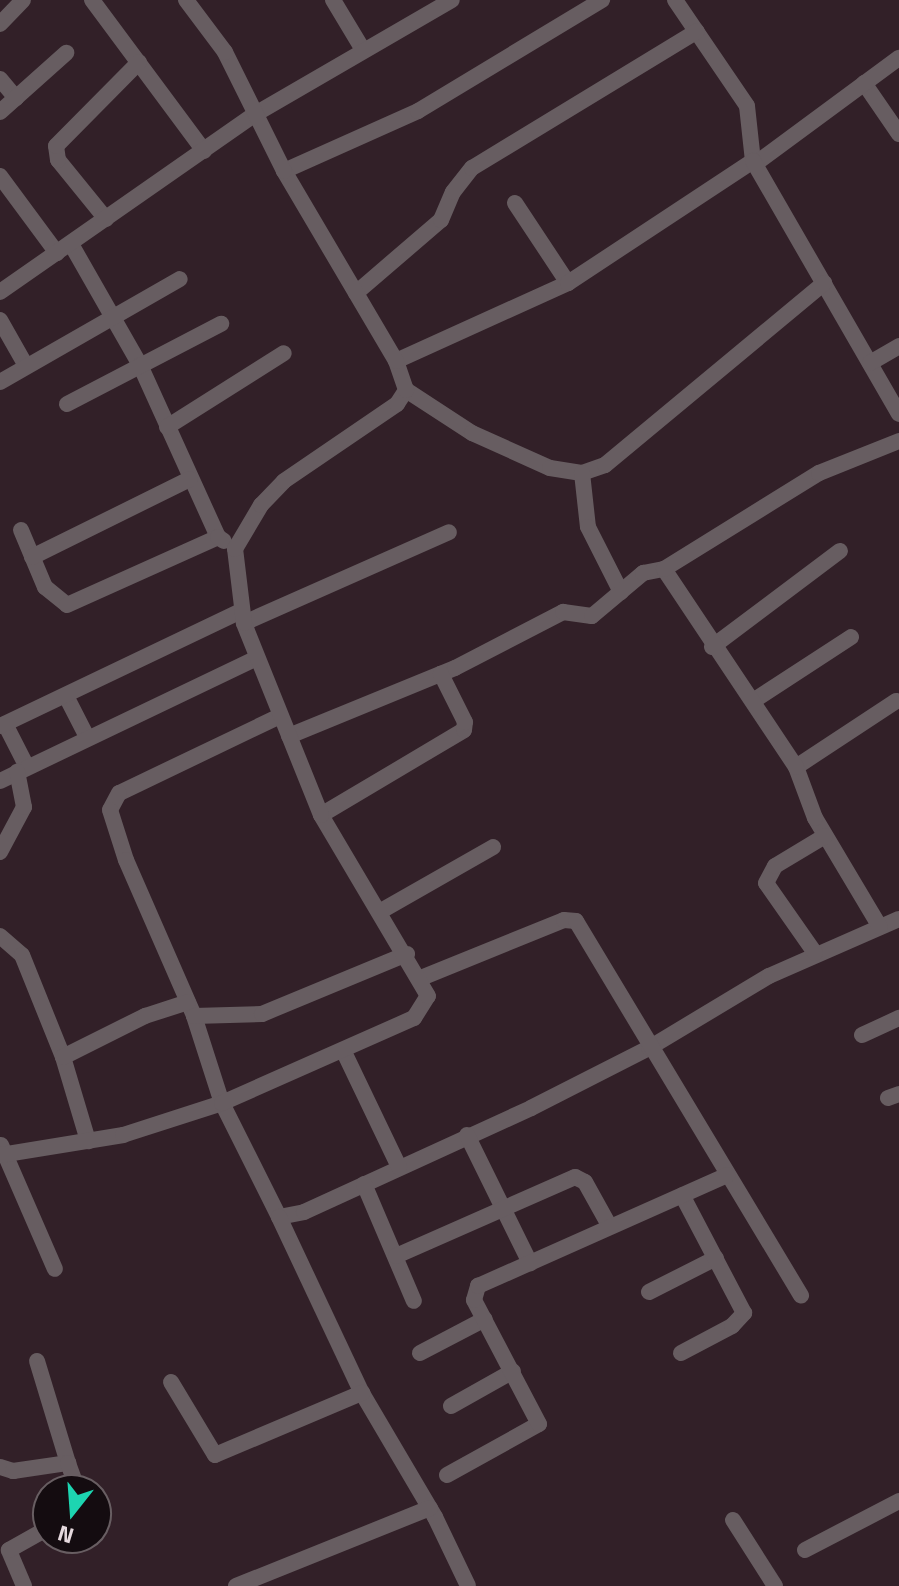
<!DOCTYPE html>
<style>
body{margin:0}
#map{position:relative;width:899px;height:1586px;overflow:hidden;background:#322028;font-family:"Titillium Web",sans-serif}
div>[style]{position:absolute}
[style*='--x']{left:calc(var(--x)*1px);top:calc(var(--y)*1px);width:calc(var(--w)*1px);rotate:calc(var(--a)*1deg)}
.minor>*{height:16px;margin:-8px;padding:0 8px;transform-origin:8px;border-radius:8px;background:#675d61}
span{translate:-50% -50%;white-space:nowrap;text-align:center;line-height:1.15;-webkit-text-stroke:8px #140c10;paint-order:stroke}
.north{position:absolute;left:32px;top:1474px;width:80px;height:80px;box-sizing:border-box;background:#140c10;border:2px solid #685e62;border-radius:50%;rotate:197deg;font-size:22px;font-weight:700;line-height:32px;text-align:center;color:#e5d8dd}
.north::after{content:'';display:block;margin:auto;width:28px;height:36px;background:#1dd5b1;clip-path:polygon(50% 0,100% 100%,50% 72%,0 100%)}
</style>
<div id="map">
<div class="minor">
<i style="--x:92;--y:0;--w:188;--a:53.4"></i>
<i style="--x:333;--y:0;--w:58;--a:59"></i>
<i style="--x:675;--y:0;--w:128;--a:55.8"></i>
<i style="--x:747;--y:106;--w:55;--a:83.8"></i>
<i style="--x:0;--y:24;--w:33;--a:-46"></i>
<i style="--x:0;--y:79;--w:25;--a:50"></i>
<i style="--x:864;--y:83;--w:62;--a:55.5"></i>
<i style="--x:0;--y:112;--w:89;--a:-41.8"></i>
<i style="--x:755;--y:164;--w:179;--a:-36.4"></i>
<i style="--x:284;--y:171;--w:147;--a:-24.1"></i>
<i style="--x:418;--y:111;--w:215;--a:-31.1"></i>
<i style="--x:0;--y:176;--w:96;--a:53.5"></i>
<i style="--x:515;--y:203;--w:96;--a:56.5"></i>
<i style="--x:106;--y:219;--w:76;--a:-129.1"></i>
<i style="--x:58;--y:160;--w:14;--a:-98"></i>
<i style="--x:56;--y:146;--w:118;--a:-45.3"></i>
<i style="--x:71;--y:244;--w:139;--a:60.3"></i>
<i style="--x:140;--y:365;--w:189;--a:65.6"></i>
<i style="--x:0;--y:292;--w:313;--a:-34.9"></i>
<i style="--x:257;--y:113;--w:225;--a:-30.1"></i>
<i style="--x:356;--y:293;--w:112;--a:-40.7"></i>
<i style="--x:441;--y:220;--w:30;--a:-67"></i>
<i style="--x:453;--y:192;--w:31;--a:-52"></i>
<i style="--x:472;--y:168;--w:263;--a:-31.3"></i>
<i style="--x:0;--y:320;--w:51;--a:60.4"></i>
<i style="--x:396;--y:361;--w:189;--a:-24.4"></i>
<i style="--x:568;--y:283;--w:222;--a:-33.4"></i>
<i style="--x:753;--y:161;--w:292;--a:60"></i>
<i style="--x:870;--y:363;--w:34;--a:-30"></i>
<i style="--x:0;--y:382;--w:207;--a:-29.8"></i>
<i style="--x:406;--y:390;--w:79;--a:33.1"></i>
<i style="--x:472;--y:433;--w:85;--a:24.2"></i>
<i style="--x:550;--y:468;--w:32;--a:9"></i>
<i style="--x:582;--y:473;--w:24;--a:-19"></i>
<i style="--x:605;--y:465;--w:285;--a:-39.7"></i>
<i style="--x:67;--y:404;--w:174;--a:-27.5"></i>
<i style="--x:167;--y:427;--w:138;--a:-32.3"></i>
<i style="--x:582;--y:473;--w:54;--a:83.7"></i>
<i style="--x:588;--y:527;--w:73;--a:63.1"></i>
<i style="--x:21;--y:530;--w:62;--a:67.2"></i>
<i style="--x:45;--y:587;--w:28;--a:39"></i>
<i style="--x:67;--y:605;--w:166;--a:-24.2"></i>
<i style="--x:218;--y:537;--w:7;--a:34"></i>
<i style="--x:32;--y:557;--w:176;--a:-26.3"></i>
<i style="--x:244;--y:623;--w:224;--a:-23.9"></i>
<i style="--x:712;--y:647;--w:160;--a:-36.9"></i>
<i style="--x:66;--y:696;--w:46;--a:62.9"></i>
<i style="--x:753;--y:701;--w:117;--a:-33.1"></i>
<i style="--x:280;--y:716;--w:178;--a:154.4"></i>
<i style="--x:119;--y:793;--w:19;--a:118"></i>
<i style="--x:110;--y:810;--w:52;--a:72.3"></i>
<i style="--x:126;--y:860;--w:170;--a:66.4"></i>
<i style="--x:194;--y:1016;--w:91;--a:72.2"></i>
<i style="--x:222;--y:1103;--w:127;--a:63.4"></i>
<i style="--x:279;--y:1217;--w:25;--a:-11"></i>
<i style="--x:304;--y:1212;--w:250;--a:-24.6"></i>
<i style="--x:531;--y:1108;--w:132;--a:-27"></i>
<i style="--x:649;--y:1048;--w:140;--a:-31"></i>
<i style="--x:769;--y:976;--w:142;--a:-23.7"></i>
<i style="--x:5;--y:724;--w:48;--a:62.9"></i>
<i style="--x:0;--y:726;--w:267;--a:-25.5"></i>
<i style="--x:289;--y:736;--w:179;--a:-22.3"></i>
<i style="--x:455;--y:668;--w:122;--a:-27.4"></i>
<i style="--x:563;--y:612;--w:29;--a:8"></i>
<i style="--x:592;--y:616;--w:67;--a:-40.1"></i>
<i style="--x:643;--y:573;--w:21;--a:-11"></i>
<i style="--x:796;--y:767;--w:120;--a:-33.4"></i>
<i style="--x:0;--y:781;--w:285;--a:-25.6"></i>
<i style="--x:321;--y:815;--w:166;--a:-30.7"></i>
<i style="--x:464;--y:730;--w:8;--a:-83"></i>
<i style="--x:465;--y:722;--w:54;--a:-116.6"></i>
<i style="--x:0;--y:852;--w:51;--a:-61.9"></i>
<i style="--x:24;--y:807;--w:36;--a:-101"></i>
<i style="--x:381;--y:911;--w:129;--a:-29.7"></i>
<i style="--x:880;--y:927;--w:127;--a:-120.8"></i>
<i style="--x:815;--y:818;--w:54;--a:-110.4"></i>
<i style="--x:796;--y:767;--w:238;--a:-123.7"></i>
<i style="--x:664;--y:569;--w:182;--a:-31.8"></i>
<i style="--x:819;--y:473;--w:86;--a:-21.8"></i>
<i style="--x:0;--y:936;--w:29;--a:41"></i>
<i style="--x:22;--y:955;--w:110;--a:68.1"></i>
<i style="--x:63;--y:1057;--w:88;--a:73.4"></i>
<i style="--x:815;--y:953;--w:85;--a:-125"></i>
<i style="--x:766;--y:883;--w:19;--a:-62"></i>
<i style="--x:775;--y:866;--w:58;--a:-31"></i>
<i style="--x:421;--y:978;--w:154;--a:-22.1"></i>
<i style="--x:564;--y:920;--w:12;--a:5"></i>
<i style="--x:576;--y:921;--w:437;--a:59"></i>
<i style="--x:194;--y:1016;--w:68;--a:-1.7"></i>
<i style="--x:262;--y:1014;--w:157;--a:-22.5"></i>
<i style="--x:862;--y:1035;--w:41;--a:-24.7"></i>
<i style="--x:343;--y:1050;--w:130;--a:64.4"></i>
<i style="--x:63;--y:1057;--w:92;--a:-26.6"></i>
<i style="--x:145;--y:1016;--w:45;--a:-18"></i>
<i style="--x:888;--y:1098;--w:12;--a:-20"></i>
<i style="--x:467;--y:1135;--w:143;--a:63.8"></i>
<i style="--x:1;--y:1145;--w:135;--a:66.5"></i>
<i style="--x:0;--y:1155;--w:125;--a:-9.2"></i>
<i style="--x:123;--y:1135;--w:104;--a:-17.9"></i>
<i style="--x:222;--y:1103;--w:210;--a:-23.9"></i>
<i style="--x:414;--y:1018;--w:26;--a:-58"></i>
<i style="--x:428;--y:996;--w:210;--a:-120.6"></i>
<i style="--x:321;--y:815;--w:207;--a:-111.9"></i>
<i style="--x:244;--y:623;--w:75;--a:-96.9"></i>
<i style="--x:235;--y:549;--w:51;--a:-59.4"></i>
<i style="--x:261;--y:505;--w:33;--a:-46"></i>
<i style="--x:284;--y:481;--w:137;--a:-34.3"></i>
<i style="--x:397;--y:404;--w:17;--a:-57"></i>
<i style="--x:406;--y:390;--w:31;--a:-109"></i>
<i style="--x:396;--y:361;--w:221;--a:-120.5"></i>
<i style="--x:284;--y:171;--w:133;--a:-116.4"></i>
<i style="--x:225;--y:52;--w:65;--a:-126.9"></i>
<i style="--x:364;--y:1184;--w:127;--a:66.9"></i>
<i style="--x:279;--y:1217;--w:195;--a:64.8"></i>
<i style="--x:362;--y:1393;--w:144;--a:59.5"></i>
<i style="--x:435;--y:1517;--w:76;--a:64.4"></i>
<i style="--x:396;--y:1256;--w:196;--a:-23.8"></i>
<i style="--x:575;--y:1177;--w:11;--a:27"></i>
<i style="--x:585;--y:1182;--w:51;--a:60.9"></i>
<i style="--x:649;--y:1292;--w:75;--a:-26.9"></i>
<i style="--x:420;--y:1353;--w:73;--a:-27.6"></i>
<i style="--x:681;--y:1353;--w:58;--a:-27.9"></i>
<i style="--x:732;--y:1326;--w:18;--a:-47"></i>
<i style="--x:744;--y:1313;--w:133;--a:-117.7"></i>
<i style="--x:37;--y:1361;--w:107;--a:73.1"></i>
<i style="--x:171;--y:1382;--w:85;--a:58.9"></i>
<i style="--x:215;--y:1455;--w:160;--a:-22.9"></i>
<i style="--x:451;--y:1406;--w:71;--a:-29.4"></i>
<i style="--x:0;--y:1467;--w:14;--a:17"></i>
<i style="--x:13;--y:1471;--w:56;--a:-8.3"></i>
<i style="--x:68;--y:1463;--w:29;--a:70"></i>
<i style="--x:447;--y:1475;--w:105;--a:-29"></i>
<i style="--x:539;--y:1424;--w:140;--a:-117.7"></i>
<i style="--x:474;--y:1300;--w:15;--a:-74"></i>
<i style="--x:478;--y:1286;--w:273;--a:-24"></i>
<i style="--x:733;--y:1520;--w:78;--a:57.5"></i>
<i style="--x:805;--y:1550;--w:106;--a:-27.5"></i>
<i style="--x:24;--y:1586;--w:39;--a:-113"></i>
<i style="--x:9;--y:1550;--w:45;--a:-29.4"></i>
<i style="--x:236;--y:1586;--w:209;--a:-21.9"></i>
</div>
<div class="north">N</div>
</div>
